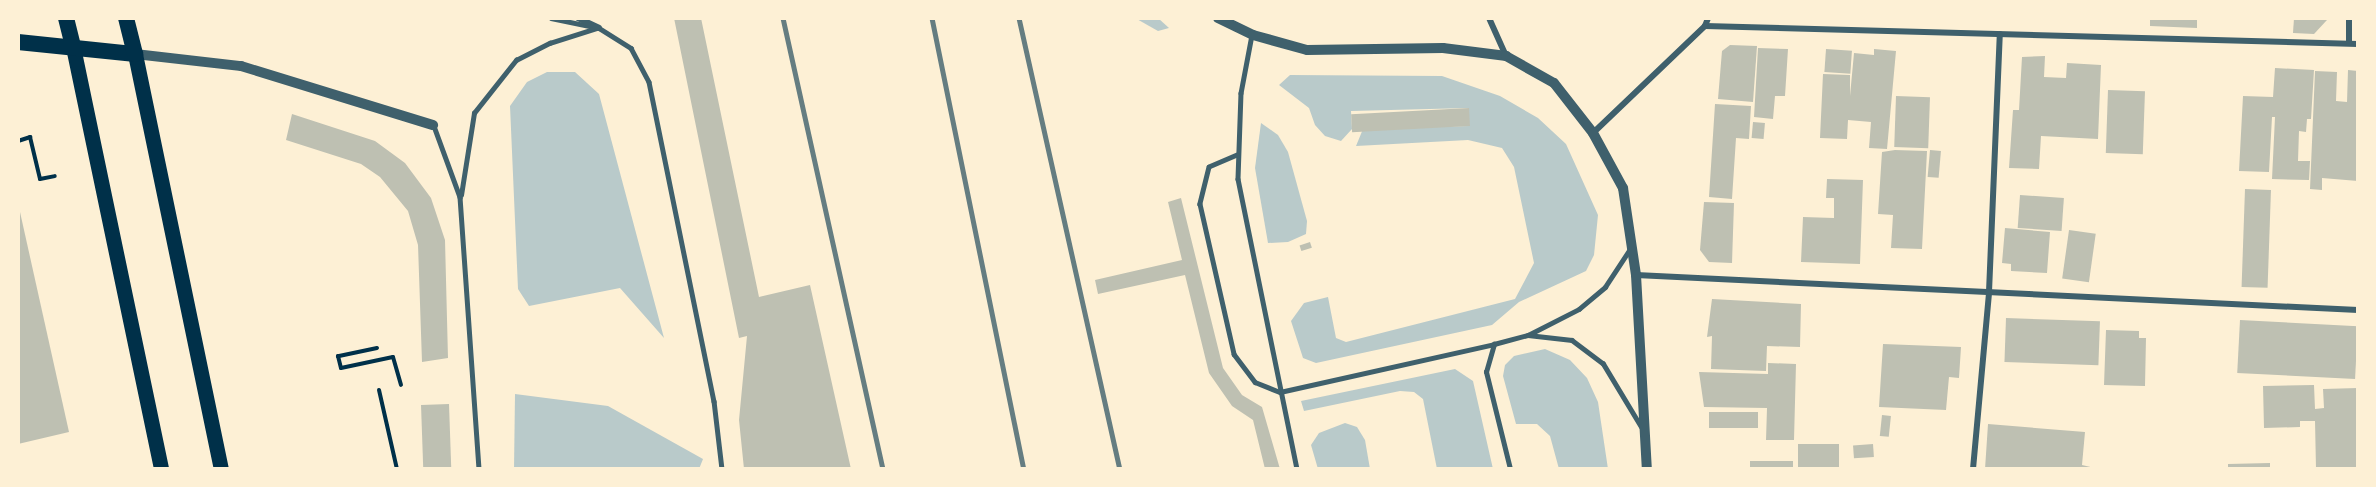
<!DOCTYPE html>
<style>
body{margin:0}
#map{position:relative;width:2376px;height:487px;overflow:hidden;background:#fdf0d5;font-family:Literata,serif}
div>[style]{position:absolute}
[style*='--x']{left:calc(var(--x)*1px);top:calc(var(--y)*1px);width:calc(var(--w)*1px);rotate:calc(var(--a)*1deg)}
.green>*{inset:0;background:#b9caca}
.building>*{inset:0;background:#bec0b2;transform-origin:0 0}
.path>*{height:4px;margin:-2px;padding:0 2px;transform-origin:2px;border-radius:2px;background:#003049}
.service>*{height:4.5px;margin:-2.25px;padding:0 2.25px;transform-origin:2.25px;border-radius:2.25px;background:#3f606c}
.minor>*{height:6px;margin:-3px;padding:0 3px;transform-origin:3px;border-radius:3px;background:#3f606c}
.tertiary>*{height:10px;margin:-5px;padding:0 5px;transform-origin:5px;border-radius:5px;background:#3f606c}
.primary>*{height:15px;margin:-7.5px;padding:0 7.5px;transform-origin:7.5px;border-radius:7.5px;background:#003049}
.trunk>*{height:16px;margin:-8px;padding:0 8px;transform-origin:8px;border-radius:8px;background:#003049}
.rail>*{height:4.5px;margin:-2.25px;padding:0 2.25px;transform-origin:2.25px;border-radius:2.25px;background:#657d81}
span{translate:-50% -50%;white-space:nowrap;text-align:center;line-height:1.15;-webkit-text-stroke:6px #fdf0d5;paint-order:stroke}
.frame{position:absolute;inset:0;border:20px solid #fdf0d5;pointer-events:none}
</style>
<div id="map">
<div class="green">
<i style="clip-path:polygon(1135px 18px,1158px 18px,1169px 28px,1158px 31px)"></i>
<i style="clip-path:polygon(547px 72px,575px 72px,599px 94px,664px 338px,620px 288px,529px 306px,518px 289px,510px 106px,527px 82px)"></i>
<i style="clip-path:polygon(1290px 75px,1442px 76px,1500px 96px,1538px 118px,1566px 144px,1598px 215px,1594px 255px,1586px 271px,1519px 302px,1492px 325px,1316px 363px,1303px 358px,1291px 321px,1304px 303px,1328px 297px,1336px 338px,1346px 342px,1515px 299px,1534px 263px,1514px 167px,1502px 148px,1468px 140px,1356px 146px,1363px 129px,1469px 126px,1469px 108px,1351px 111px,1352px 129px,1341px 141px,1325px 136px,1315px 125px,1309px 108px,1279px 85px)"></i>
<i style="clip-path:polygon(1261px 123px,1278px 135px,1288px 152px,1307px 221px,1306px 234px,1288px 242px,1268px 243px,1255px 168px)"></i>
<i style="clip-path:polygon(1545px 349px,1570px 360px,1587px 378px,1598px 402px,1608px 469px,1559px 469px,1550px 436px,1537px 424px,1516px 424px,1503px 376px,1505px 365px,1514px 356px)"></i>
<i style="clip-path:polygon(1455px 369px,1473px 381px,1493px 469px,1437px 469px,1423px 399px,1414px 392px,1400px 391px,1304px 411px,1301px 401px)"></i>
<i style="clip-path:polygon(515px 394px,608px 406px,703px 459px,699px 469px,514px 469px)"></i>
<i style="clip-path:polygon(1345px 423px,1357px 427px,1365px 440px,1370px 469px,1318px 469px,1311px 445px,1319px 433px)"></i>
</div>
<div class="building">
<i style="clip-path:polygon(674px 18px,701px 18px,759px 297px,810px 285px,851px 469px,744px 469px,739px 420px,747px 336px,739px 338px)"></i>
<i style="clip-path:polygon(2150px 18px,2197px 18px,2197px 28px,2150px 26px)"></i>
<i style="clip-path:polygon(2294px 18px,2327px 18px,2327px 20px,2314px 34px,2293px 33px)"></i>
<i style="clip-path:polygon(1730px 45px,1757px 46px,1753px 102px,1718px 99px,1722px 51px)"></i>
<i style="clip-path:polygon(1758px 48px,1788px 49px,1785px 96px,1775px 96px,1773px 119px,1754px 117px)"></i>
<i style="left:1826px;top:49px;width:26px;height:23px;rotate:4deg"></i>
<i style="clip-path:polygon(1874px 49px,1896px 51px,1887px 149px,1869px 148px,1871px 122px,1848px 120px,1847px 139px,1820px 138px,1823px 74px,1850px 75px,1850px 96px,1854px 53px,1874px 55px)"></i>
<i style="clip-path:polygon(2045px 56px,2044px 77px,2066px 78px,2067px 63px,2101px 65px,2098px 139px,2041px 136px,2039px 169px,2009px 168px,2013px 110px,2019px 110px,2022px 57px)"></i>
<i style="clip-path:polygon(2275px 68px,2314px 70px,2311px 119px,2307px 119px,2306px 132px,2299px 131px,2298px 161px,2310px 161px,2309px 180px,2272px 179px,2275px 117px,2272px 117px,2269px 172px,2239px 171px,2243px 96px,2273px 97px)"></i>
<i style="clip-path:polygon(2348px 70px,2358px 71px,2358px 181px,2322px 178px,2322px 190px,2310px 189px,2315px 71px,2337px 72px,2336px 101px,2347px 102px)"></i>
<i style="left:2108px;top:90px;width:37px;height:63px;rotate:2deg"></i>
<i style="left:1896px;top:96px;width:34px;height:51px;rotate:2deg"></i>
<i style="clip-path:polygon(1715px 104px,1751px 106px,1749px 139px,1736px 138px,1732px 199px,1709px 197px)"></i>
<i style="left:1469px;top:108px;width:18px;height:118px;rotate:87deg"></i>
<i style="clip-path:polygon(292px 114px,375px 141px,405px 163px,431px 198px,445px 240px,448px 358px,422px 362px,418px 245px,408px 211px,380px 177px,361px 164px,286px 140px)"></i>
<i style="left:1753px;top:122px;width:12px;height:16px;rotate:5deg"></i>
<i style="clip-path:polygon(1895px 150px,1927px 151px,1922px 249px,1891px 248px,1893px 215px,1878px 214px,1882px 152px)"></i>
<i style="left:1930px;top:150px;width:11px;height:27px;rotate:5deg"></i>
<i style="clip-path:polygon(1827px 179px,1863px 180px,1860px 264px,1801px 262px,1803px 217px,1834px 218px,1834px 198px,1826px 198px)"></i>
<i style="left:2245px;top:189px;width:26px;height:98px;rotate:2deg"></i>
<i style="left:2020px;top:195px;width:44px;height:33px;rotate:4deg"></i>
<i style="clip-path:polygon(1181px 198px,1223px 368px,1242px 395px,1262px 407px,1280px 469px,1265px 469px,1253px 420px,1232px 406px,1209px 373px,1185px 275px,1098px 294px,1095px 280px,1182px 260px,1168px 202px)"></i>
<i style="clip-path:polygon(1704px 202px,1734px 203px,1732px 263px,1709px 262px,1700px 250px)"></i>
<i style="clip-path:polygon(18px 203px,69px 432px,18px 444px)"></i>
<i style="clip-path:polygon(2005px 228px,2050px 232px,2047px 273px,2011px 271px,2011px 264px,2002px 263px)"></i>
<i style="left:2069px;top:230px;width:27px;height:49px;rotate:8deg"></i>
<i style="left:1310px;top:242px;width:6px;height:11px;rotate:72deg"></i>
<i style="clip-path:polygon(1712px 299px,1801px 304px,1800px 347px,1767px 346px,1766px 371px,1711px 369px,1712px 336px,1707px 337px)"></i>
<i style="left:2006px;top:318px;width:94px;height:44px;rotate:2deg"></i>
<i style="left:2240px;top:320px;width:118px;height:53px;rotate:3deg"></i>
<i style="clip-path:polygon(2106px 330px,2139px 331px,2139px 338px,2146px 338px,2145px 386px,2104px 385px)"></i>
<i style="clip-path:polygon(1883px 344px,1961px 347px,1959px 378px,1949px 377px,1946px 410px,1879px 407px)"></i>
<i style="clip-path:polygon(1768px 363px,1796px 364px,1794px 440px,1766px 440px,1767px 408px,1704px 407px,1699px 372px,1768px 374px)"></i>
<i style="clip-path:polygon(2314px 385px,2315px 409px,2324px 408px,2323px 389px,2358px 388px,2358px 469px,2316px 469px,2315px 421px,2300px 421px,2300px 427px,2264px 428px,2263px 386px)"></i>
<i style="left:449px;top:404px;width:65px;height:28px;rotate:88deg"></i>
<i style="left:1758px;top:412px;width:16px;height:49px;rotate:90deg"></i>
<i style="left:1882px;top:415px;width:9px;height:21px;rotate:6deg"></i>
<i style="clip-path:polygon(1988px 424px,2085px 432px,2082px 465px,2099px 469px,1985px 469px)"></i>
<i style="left:1798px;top:444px;width:41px;height:25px"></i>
<i style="left:1873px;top:444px;width:13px;height:20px;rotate:86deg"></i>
<i style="left:1793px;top:461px;width:8px;height:43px;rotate:90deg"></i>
<i style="clip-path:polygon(2270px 463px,2270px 469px,2228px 469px,2228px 464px)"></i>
</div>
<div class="path">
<i style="--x:18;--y:141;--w:13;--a:-18"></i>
<i style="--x:30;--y:137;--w:43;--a:76.6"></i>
<i style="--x:40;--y:179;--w:15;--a:-11"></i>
<i style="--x:377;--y:348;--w:40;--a:168"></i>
<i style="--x:338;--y:356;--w:12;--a:76"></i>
<i style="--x:341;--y:368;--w:53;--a:-11.9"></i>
<i style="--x:393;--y:357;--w:29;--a:74"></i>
<i style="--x:379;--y:390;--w:81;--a:77.2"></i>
</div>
<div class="service">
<i style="--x:551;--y:18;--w:49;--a:11.8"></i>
<i style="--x:599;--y:28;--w:38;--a:32"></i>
<i style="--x:631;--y:48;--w:38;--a:62"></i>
<i style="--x:649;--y:82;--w:326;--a:78.5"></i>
<i style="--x:714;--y:401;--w:68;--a:83.3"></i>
<i style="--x:1252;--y:35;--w:59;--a:100.7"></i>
<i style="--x:1241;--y:93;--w:86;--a:92"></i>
<i style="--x:1238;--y:179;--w:296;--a:78.5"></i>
<i style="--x:434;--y:126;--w:76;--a:69.9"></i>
<i style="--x:460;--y:197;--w:273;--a:86"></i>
<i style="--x:1237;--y:155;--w:30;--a:157"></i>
<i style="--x:1209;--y:167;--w:38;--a:104"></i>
<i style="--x:1200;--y:204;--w:154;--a:77.2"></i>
<i style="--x:1234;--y:354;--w:35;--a:53"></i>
<i style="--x:1255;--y:382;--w:27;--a:22"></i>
<i style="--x:1280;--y:392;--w:219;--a:-12.6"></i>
<i style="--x:461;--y:195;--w:83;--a:-81"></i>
<i style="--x:474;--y:113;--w:68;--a:-51.6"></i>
<i style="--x:516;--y:60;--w:38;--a:-27"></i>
<i style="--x:550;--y:43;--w:49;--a:-17.7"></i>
<i style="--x:1528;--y:335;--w:44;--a:6.5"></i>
<i style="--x:1572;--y:340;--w:39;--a:37"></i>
<i style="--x:1603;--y:363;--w:74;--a:58.9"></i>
<i style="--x:1510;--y:469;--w:100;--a:-103.9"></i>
<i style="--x:1486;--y:372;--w:29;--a:-74"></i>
<i style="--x:1494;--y:344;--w:35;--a:-15"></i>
<i style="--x:1528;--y:335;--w:57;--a:-27"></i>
<i style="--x:1579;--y:309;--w:34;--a:-40"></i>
<i style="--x:1605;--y:287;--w:45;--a:-56.7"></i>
</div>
<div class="minor">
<i style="--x:578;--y:18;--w:23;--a:25"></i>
<i style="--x:1489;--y:18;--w:42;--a:65.9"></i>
<i style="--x:1705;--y:26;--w:653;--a:1.58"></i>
<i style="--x:2349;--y:43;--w:25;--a:-90"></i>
<i style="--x:1593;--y:133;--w:155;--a:-43.7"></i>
<i style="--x:1705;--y:26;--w:9;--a:-69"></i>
<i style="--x:1636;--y:275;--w:723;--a:2.78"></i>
<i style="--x:1973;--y:469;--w:178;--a:-84.8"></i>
<i style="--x:1989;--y:292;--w:258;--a:-87.6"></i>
</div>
<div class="tertiary">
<i style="--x:1218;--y:18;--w:39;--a:26"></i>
<i style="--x:1253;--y:35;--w:56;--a:15.5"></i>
<i style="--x:1307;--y:50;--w:136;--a:-0.8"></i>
<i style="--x:1443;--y:48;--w:64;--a:7.2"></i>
<i style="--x:1506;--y:56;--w:55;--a:29.4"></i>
<i style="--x:1554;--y:83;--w:63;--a:52"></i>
<i style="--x:1593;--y:133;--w:63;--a:61.4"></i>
<i style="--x:1623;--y:188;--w:88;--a:81.5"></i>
<i style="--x:1636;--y:275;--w:194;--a:86.8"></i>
<i style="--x:135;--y:54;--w:107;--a:6.5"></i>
<i style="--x:241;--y:66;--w:201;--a:17.1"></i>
</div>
<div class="primary">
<i style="--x:73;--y:47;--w:431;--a:78.2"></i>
<i style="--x:135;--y:54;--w:424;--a:78.3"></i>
</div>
<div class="trunk">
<i style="--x:66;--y:18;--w:30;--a:76"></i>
<i style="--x:18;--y:42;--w:118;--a:5.9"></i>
<i style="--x:135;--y:54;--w:37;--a:-104"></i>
</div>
<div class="rail">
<i style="--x:783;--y:18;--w:462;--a:77.5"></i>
<i style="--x:932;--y:18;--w:460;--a:78.5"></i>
<i style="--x:1019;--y:18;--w:462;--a:77.4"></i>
</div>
<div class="frame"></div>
</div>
